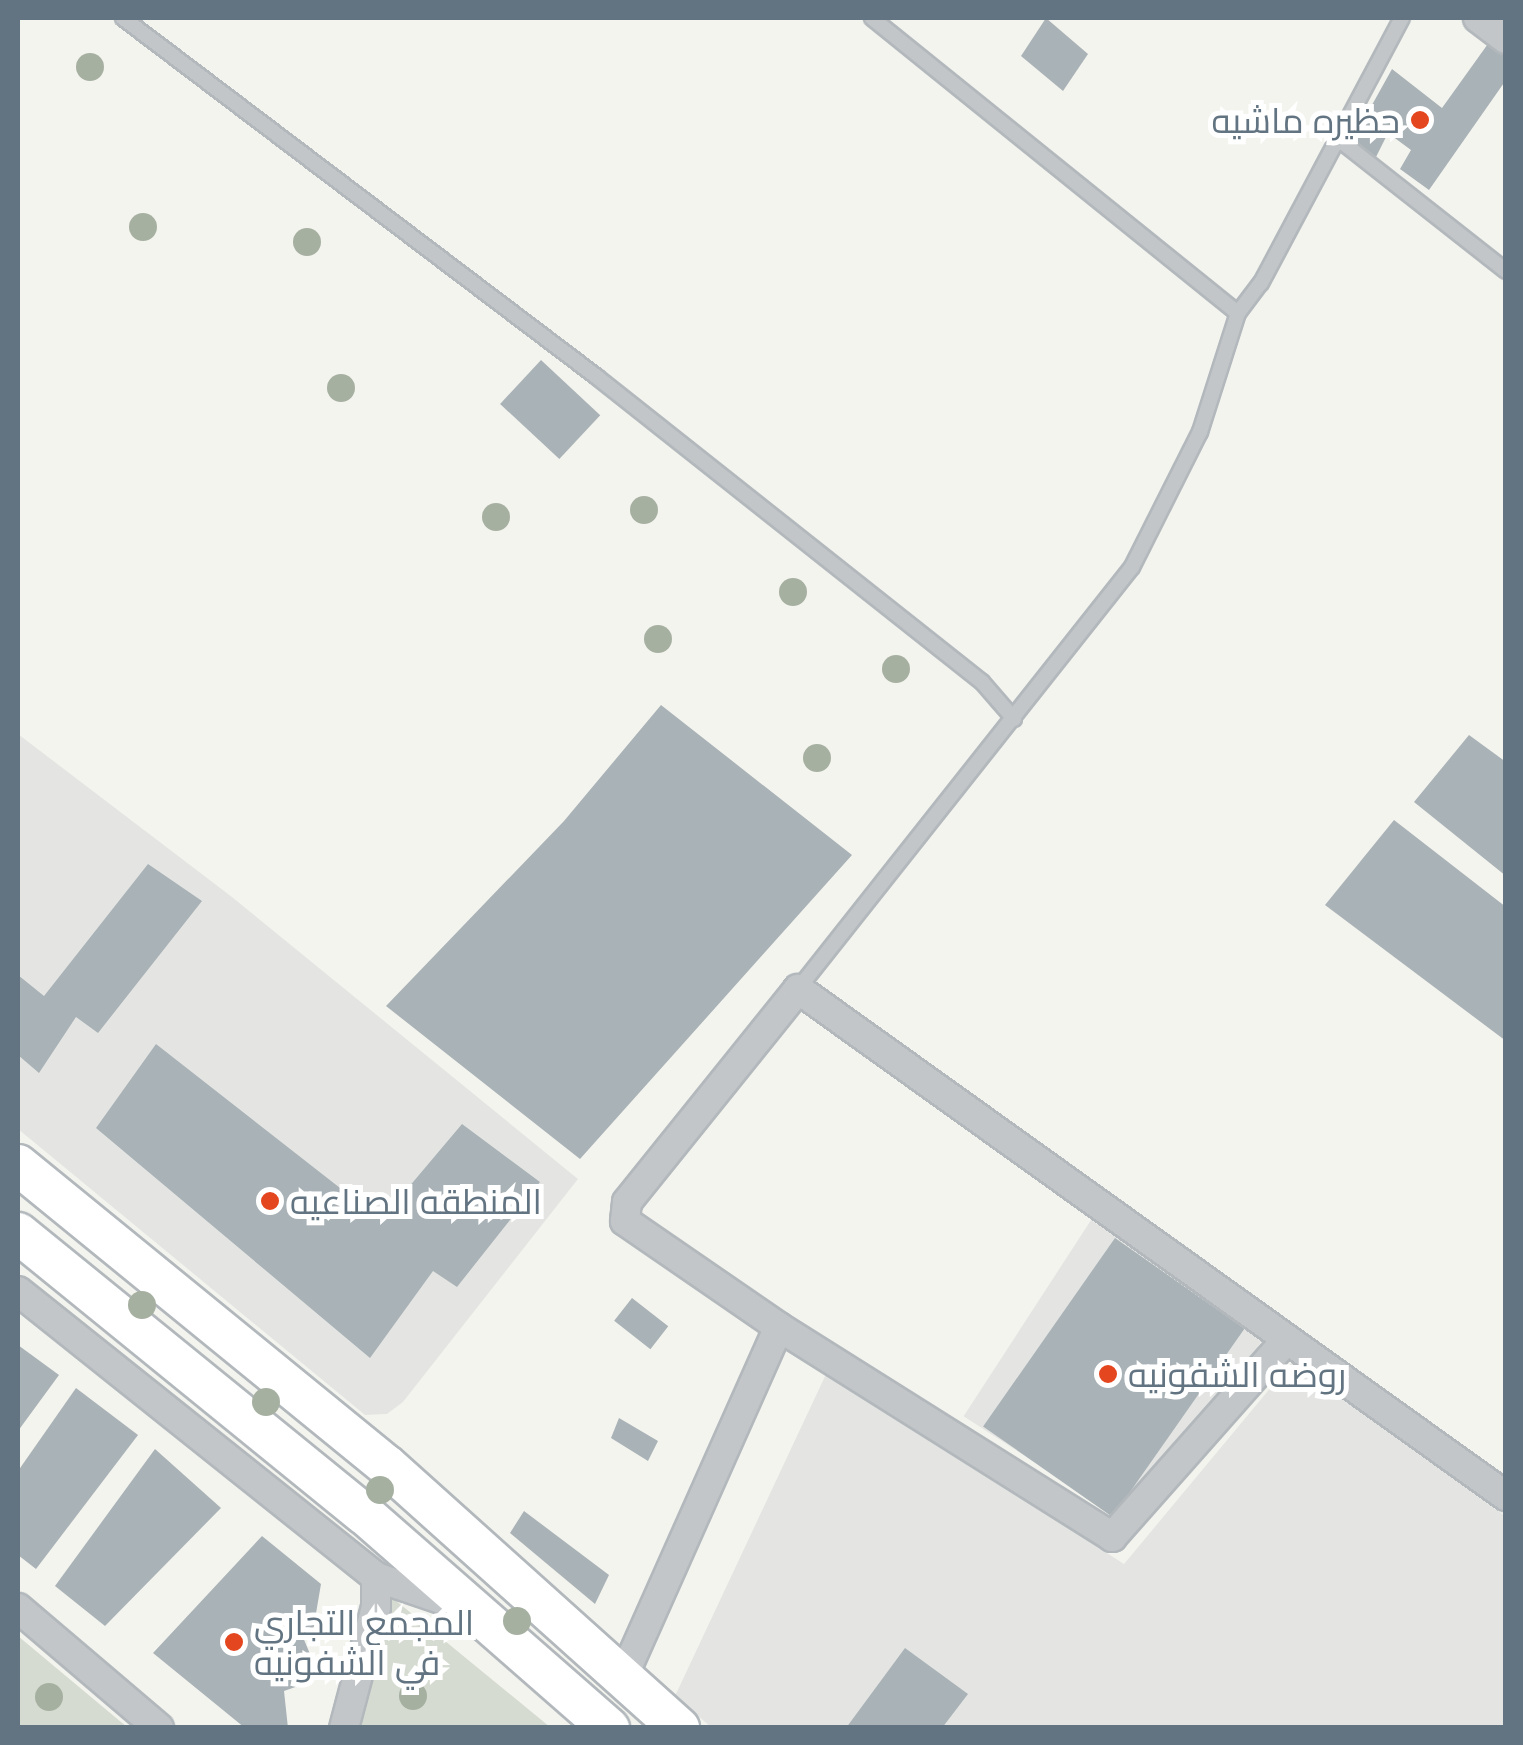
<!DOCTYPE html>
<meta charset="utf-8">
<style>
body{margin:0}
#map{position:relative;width:1523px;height:1745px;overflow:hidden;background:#f4f4ef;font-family:"PT Sans",Cairo,sans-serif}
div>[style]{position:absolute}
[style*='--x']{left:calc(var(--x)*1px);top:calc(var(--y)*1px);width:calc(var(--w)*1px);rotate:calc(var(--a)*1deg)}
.built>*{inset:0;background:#e4e5e3;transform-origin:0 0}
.green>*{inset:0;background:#d5dbd0}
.building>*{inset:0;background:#a9b2b6;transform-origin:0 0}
.roads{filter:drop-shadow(2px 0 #b2b8bc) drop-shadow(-2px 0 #b2b8bc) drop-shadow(0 2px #b2b8bc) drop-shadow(0 -2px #b2b8bc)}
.lane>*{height:14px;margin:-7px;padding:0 7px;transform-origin:7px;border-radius:7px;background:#c3c6c9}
.street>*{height:28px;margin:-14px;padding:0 14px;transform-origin:14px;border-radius:14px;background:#c3c6c9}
.secondary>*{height:40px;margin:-20px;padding:0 20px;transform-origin:20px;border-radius:20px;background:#fff}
.trees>*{width:28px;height:28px;margin:-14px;border-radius:50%;background:#a6b0a1}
.dots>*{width:28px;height:28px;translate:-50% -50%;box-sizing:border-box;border:5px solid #fff;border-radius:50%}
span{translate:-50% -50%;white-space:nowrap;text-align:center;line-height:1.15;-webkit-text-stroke:10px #fff;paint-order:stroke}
.poi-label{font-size:35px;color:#627481}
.right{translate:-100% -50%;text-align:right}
.left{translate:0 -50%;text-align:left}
.frame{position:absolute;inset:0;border:20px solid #627481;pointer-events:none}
</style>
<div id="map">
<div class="built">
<i style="clip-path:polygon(18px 734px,232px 897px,578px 1179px,403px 1402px,387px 1414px,365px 1415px,18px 1129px)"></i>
<i style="left:1091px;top:1220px;width:209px;height:234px;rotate:33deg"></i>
<i style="clip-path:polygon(1292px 1362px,1505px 1516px,1505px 1727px,712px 1728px,675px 1696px,827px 1372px,1124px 1564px)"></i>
</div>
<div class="green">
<i style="clip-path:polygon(389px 1595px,550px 1727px,358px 1728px)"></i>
<i style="clip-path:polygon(18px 1636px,127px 1727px,18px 1727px)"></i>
</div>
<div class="building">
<i style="clip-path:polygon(1046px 18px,1088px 54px,1063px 91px,1021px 56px)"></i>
<i style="clip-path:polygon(1490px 41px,1506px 54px,1506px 80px,1429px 190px,1400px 169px,1411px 150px,1388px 133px,1376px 157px,1353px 139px,1392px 69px,1442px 108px)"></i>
<i style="left:541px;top:360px;width:81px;height:60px;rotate:43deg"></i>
<i style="clip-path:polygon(661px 705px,852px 855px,580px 1159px,386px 1006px,564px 821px)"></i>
<i style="clip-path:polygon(1469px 735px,1506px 762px,1506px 876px,1414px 802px)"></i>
<i style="clip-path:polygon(1394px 820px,1506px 907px,1506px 1041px,1325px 905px)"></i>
<i style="clip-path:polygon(148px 864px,202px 901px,98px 1033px,76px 1017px,39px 1073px,18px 1055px,18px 975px,44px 996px)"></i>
<i style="clip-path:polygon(156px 1044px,381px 1220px,462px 1124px,540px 1182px,457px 1287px,433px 1271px,370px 1358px,96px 1128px)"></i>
<i style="left:1115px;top:1238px;width:158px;height:230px;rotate:35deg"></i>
<i style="left:632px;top:1298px;width:46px;height:29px;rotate:38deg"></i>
<i style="clip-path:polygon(18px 1345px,59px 1375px,18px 1431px)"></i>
<i style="clip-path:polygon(76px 1388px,138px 1435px,36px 1569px,18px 1555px,18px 1471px)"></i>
<i style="clip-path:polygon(619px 1418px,658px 1441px,648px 1461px,611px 1438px)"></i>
<i style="clip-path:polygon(155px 1449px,221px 1508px,105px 1626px,55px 1586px)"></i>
<i style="clip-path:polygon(524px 1511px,609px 1575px,595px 1604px,510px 1533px)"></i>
<i style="clip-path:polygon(262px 1536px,321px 1584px,313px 1631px,300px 1630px,315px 1666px,304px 1684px,284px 1691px,288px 1728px,245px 1728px,153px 1653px)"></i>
<i style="clip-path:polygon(905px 1648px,968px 1694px,942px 1728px,846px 1728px)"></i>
</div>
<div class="roads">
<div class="lane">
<i style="--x:123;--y:18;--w:595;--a:37.14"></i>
<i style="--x:597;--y:377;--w:491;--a:38.4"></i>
<i style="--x:982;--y:682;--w:49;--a:49.1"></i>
<i style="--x:872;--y:18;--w:470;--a:38.9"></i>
<i style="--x:1337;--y:138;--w:215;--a:38.2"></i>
<i style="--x:798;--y:989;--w:538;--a:-51.64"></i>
<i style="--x:1132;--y:567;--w:151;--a:-63.3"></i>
<i style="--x:1200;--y:432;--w:125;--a:-72.3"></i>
<i style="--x:1238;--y:313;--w:38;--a:-53"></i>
<i style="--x:1261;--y:283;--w:300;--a:-62"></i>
</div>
<div class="street">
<i style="--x:1478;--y:18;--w:35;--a:37"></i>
<i style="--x:18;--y:1291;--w:458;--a:38.6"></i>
<i style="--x:376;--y:1577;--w:90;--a:18.8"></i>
<i style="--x:779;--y:1327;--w:394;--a:32.2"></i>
<i style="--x:1112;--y:1537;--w:264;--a:-48.5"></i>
<i style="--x:18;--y:1608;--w:185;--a:40.4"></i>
<i style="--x:623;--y:1677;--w:383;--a:-66"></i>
<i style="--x:779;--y:1327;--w:187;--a:-145.5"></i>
<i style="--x:625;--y:1221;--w:19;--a:-84"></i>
<i style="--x:627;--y:1202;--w:273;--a:-51.2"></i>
<i style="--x:798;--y:989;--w:871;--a:35.61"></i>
<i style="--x:344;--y:1728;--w:125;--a:-75.2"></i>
<i style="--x:376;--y:1607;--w:30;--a:-90"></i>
</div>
<div class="secondary">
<i style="--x:18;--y:1165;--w:475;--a:39.2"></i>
<i style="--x:386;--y:1465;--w:394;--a:41.9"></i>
<i style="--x:18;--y:1233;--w:444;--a:39.1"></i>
<i style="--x:363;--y:1513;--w:327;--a:41.2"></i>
</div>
</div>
<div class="trees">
<i style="left:90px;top:67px"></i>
<i style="left:143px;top:227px"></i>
<i style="left:307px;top:242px"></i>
<i style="left:341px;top:388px"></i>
<i style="left:644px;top:510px"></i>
<i style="left:496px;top:517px"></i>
<i style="left:793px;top:592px"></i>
<i style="left:658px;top:639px"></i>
<i style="left:896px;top:669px"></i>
<i style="left:817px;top:758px"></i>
<i style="left:142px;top:1305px"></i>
<i style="left:266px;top:1402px"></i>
<i style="left:380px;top:1490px"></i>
<i style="left:517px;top:1621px"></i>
<i style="left:413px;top:1696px"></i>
<i style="left:49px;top:1697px"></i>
</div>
<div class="dots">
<i style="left:1420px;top:120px;background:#e4461f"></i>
<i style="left:270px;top:1201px;background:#e4461f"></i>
<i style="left:1108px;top:1374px;background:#e4461f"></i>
<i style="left:234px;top:1642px;background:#e4461f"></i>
</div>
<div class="poi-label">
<span class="right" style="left:1400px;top:120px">حظيره ماشيه</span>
<span class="left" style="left:290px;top:1201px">المنطقه الصناعيه</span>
<span class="left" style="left:1128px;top:1374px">روضه الشفونيه</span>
<span class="left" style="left:254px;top:1642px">المجمع التجاري<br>في الشفونيه</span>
</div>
<div class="frame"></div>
</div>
